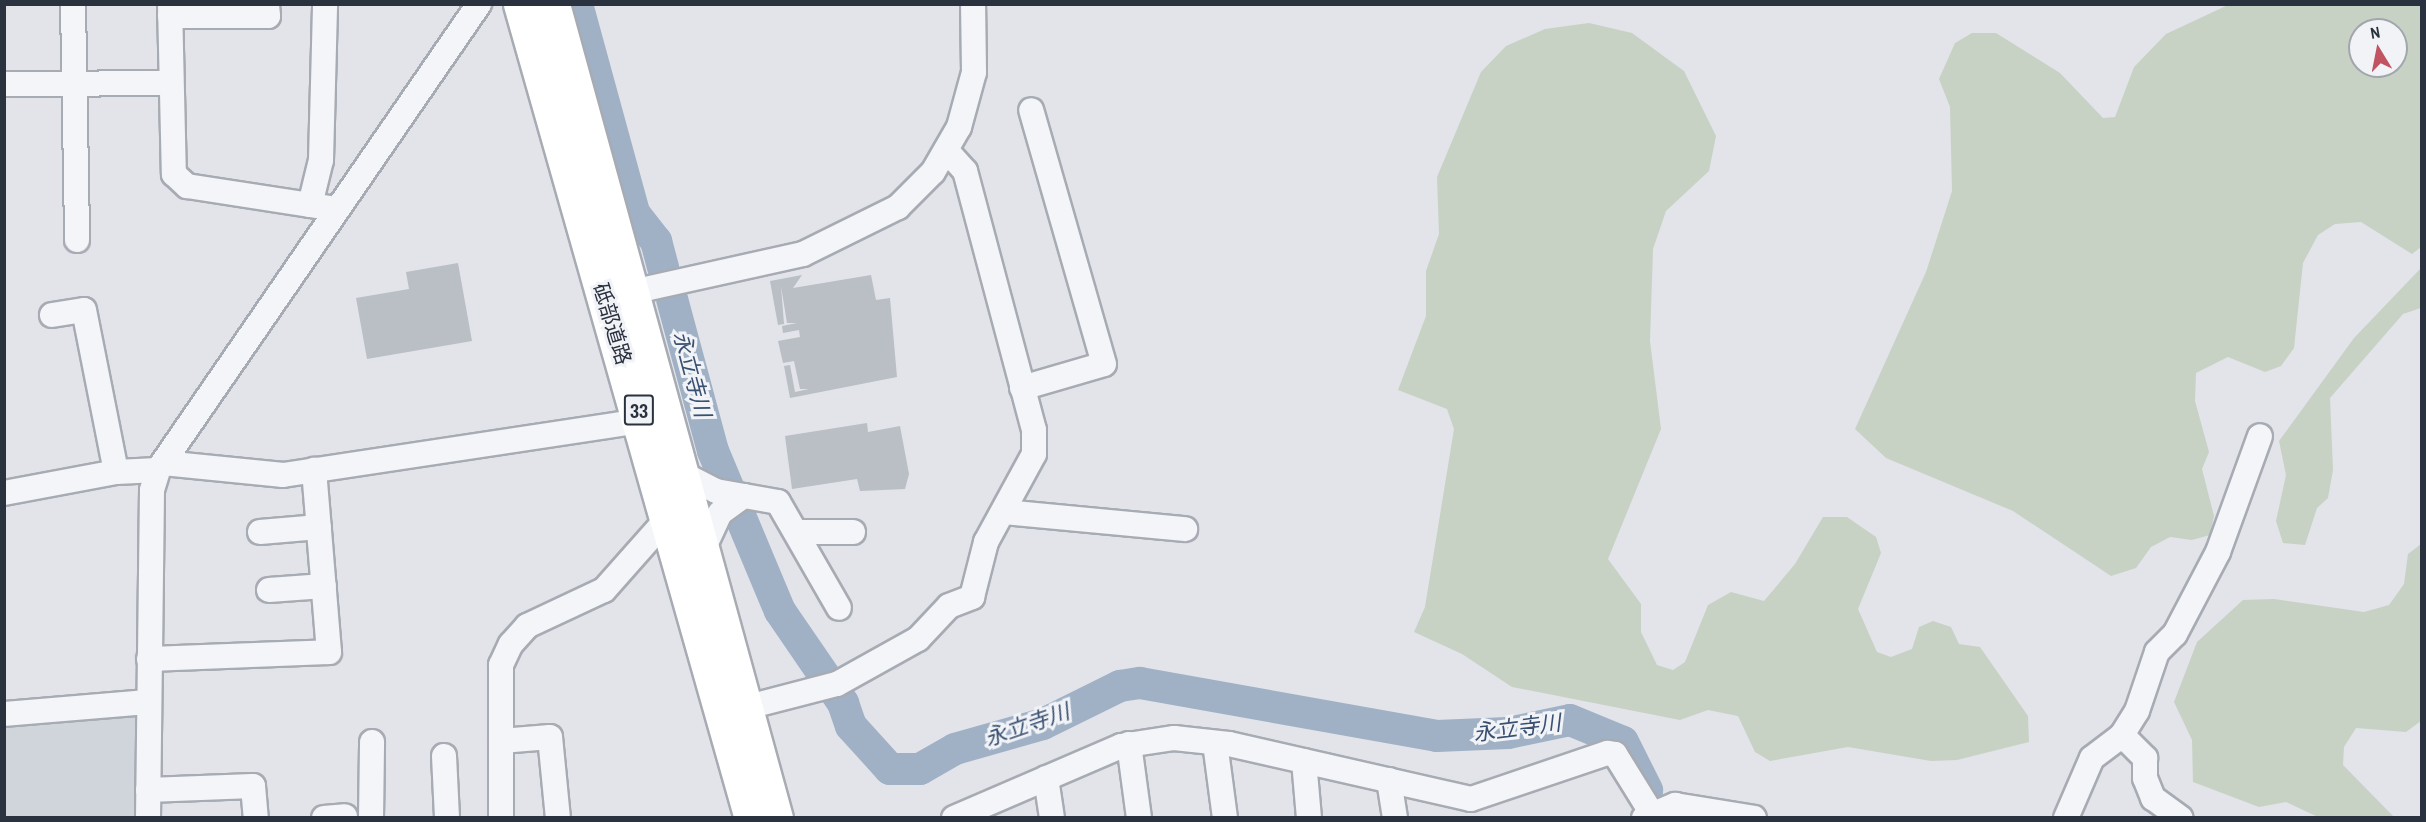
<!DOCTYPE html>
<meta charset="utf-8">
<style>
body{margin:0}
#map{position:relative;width:2426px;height:822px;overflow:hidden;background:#e2e4e9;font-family:"Archivo Narrow","Noto Sans JP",sans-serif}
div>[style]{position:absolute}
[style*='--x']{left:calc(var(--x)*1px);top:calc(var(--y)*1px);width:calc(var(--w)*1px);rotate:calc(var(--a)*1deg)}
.built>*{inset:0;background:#d0d4db;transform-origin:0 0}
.green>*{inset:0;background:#c7d2c4}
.river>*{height:32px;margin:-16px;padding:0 16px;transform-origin:16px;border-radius:16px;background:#a0b1c6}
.building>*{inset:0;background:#babec5}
.roads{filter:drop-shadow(2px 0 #a7abb3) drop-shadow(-2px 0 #a7abb3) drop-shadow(0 2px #a7abb3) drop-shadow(0 -2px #a7abb3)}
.minor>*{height:24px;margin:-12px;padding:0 12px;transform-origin:12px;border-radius:12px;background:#f4f5f8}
.highway>*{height:33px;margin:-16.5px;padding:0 16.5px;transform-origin:16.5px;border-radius:16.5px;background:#fff}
span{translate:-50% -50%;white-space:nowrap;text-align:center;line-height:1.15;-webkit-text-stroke:6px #f1f3f7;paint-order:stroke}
.shield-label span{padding:2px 4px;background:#f1f3f7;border:2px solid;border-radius:4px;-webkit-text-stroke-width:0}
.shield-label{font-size:20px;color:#2b323f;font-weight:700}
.street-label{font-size:21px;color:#2b323f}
.water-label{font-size:22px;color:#395070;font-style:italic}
.frame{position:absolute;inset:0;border:6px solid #2b323f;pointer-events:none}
.north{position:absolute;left:2348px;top:18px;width:60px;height:60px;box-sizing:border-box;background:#f1f3f7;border:2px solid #a2a6ad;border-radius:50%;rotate:350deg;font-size:16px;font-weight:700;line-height:24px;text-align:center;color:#2b323f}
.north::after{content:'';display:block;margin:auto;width:21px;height:27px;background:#c25360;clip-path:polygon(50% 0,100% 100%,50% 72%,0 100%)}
</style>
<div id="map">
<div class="built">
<i style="left:139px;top:712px;width:105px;height:135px;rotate:89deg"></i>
</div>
<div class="green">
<i style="clip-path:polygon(evenodd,2228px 5px,2421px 5px,2421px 247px,2412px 254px,2361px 222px,2335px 224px,2318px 235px,2303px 263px,2294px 348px,2281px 366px,2265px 372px,2228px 357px,2196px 373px,2195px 401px,2209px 452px,2202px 469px,2214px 516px,2210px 535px,2192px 540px,2170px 537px,2151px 547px,2136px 568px,2111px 576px,2013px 511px,1886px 458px,1855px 429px,1926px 272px,1952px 191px,1950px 107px,1939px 79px,1955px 43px,1972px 33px,1996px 33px,2060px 73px,2103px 118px,2115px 117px,2134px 67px,2166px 34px,2228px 5px,2360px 30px,2396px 30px,2396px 66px,2360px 66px,2360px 30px)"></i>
<i style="clip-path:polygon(1589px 23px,1632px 33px,1684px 71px,1716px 136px,1709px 171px,1666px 211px,1653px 249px,1650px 341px,1661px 429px,1608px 559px,1641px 604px,1641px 632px,1657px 665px,1673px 670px,1685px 662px,1708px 605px,1731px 592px,1764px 601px,1795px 564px,1823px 517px,1847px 517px,1876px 537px,1881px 553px,1858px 609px,1877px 652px,1891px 657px,1912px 649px,1919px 627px,1933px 621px,1951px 627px,1959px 644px,1980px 647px,2028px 716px,2029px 742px,1957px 760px,1931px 761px,1848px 747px,1770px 761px,1755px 752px,1738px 716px,1708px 710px,1680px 720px,1512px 687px,1462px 654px,1414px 632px,1425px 607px,1454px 429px,1447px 409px,1398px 390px,1426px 316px,1426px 271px,1439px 234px,1437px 177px,1481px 72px,1506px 46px,1545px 29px)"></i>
<i style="clip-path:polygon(2421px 268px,2421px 308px,2403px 314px,2330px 398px,2333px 470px,2328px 498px,2317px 508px,2305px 545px,2283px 543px,2276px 521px,2286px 475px,2279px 441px,2354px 338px)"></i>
<i style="clip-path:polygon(2421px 544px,2421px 721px,2406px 732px,2356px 728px,2344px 747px,2343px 765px,2394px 817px,2318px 817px,2286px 802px,2259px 807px,2193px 782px,2192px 740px,2174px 702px,2197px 642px,2243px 600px,2274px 599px,2364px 612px,2389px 605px,2404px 584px,2408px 554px)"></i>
</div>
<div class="river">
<i style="--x:577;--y:4;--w:217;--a:74.7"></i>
<i style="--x:634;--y:213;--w:36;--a:52"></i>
<i style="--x:656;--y:241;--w:28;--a:75"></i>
<i style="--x:672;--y:299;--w:157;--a:74.9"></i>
<i style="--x:713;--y:451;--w:173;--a:67.3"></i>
<i style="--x:780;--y:611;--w:112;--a:55.6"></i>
<i style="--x:843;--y:703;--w:24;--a:71"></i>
<i style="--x:851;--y:726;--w:58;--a:47.8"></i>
<i style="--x:890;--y:769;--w:30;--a:0"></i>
<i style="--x:920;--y:769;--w:40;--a:-29.7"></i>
<i style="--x:955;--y:749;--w:91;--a:-15.9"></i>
<i style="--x:1043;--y:724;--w:86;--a:-26.3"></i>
<i style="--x:1120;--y:686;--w:20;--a:-9"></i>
<i style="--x:1140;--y:683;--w:302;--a:10.1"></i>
<i style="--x:1437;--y:736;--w:71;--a:-2.4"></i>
<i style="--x:1508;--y:733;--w:63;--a:-11.8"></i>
<i style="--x:1570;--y:720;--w:57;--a:22.5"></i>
<i style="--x:1623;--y:742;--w:54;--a:63.4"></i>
</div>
<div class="building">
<i style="clip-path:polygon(458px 263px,472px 341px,367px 359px,356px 298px,409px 289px,406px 272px)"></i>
<i style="clip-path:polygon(802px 275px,793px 288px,871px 275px,876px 300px,890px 298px,897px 377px,790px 398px,784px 366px,790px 365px,795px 392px,809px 389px,800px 389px,794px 361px,783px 363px,778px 341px,800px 337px,799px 330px,783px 333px,782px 326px,797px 323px,787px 323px,781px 286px,784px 324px,778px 325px,770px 281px)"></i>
<i style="clip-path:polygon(867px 423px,868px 432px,900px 426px,909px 474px,905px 489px,860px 491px,857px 479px,792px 489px,785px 436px)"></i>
</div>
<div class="roads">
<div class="minor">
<i style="--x:73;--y:4;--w:236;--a:89"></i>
<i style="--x:170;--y:4;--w:170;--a:88.7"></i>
<i style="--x:174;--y:174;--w:18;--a:43"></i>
<i style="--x:187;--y:186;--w:150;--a:8.8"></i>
<i style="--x:170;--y:16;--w:98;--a:0"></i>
<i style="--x:268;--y:16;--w:12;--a:-95"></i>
<i style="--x:4;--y:84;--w:167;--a:-0.3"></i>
<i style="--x:310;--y:205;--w:46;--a:-76.3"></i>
<i style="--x:321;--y:160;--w:156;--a:-88.5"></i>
<i style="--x:618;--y:295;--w:189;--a:-12.5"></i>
<i style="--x:803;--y:254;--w:106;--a:-26.3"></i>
<i style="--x:898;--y:207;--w:49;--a:-45"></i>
<i style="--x:933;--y:172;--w:52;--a:-60"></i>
<i style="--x:959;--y:127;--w:57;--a:-74.7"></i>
<i style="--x:974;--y:72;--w:68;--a:-90.8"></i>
<i style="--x:52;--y:315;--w:32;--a:-9"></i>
<i style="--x:84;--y:310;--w:165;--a:78.8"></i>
<i style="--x:1022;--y:388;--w:85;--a:-16.3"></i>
<i style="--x:1104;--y:364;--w:264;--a:-106"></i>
<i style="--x:163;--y:463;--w:121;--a:5.7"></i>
<i style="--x:283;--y:475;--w:374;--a:-8.6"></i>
<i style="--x:679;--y:472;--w:42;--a:27.2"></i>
<i style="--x:716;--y:491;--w:63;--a:10.1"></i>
<i style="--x:778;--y:502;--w:122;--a:60.1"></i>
<i style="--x:4;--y:493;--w:114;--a:-10.6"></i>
<i style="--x:116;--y:472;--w:42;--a:-2.7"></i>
<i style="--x:1004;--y:512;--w:182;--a:5.4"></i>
<i style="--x:260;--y:532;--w:59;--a:-4.8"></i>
<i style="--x:797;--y:532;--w:56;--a:0"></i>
<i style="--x:701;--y:554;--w:45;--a:-65.1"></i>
<i style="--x:720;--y:513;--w:29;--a:-36"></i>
<i style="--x:269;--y:590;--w:55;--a:-4.2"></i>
<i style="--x:149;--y:659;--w:180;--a:-2.2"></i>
<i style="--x:329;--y:652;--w:183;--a:-94.7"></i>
<i style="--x:744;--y:708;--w:96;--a:-14.5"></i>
<i style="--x:837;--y:684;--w:93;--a:-29.1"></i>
<i style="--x:918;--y:639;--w:45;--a:-46.8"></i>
<i style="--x:949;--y:606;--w:25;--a:-21"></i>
<i style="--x:972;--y:597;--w:57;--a:-75.7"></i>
<i style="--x:986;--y:542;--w:100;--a:-61.4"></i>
<i style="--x:1034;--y:454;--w:24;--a:-90"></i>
<i style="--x:1034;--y:430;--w:268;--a:-104.9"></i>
<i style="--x:965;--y:171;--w:28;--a:-132"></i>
<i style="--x:4;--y:714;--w:144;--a:-4.8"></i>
<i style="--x:2122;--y:735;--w:33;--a:45"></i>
<i style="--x:2145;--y:758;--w:20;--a:90"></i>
<i style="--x:2145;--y:778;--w:22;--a:68"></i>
<i style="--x:2153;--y:798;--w:34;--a:36"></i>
<i style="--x:501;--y:741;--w:49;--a:-4.7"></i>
<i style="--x:550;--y:737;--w:81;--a:84.4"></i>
<i style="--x:1215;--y:743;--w:76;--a:82.4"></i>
<i style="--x:1129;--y:744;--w:75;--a:82.3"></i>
<i style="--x:444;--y:756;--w:62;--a:87.2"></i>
<i style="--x:1304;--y:761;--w:57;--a:85"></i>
<i style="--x:1046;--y:778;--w:40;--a:81.5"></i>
<i style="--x:1389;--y:780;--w:38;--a:81"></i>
<i style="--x:148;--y:790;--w:105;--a:-2.2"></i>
<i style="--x:253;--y:786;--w:32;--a:85"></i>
<i style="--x:148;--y:818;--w:328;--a:-89.3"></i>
<i style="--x:152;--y:490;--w:21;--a:-73"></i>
<i style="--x:158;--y:470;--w:566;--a:-55.44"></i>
<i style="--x:324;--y:818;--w:21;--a:-5"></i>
<i style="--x:371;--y:818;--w:76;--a:-89.2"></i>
<i style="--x:501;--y:818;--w:153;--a:-90"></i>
<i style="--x:501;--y:665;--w:23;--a:-65"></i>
<i style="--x:511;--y:644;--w:24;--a:-48"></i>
<i style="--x:527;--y:626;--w:85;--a:-25.1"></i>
<i style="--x:604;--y:590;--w:94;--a:-48.5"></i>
<i style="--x:666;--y:520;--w:11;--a:-15"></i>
<i style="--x:954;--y:818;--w:182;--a:-23.3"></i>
<i style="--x:1121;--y:746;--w:54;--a:-8.6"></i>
<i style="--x:1174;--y:738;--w:55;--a:6.2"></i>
<i style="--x:1229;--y:744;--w:248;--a:12.8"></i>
<i style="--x:1471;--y:799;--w:144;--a:-18.7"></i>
<i style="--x:1607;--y:753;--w:8;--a:7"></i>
<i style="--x:1615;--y:754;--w:70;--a:58.3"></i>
<i style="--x:1644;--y:818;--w:34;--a:-23"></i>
<i style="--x:1675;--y:805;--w:80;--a:9.3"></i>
<i style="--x:2066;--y:818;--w:65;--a:-66.6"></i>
<i style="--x:2092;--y:758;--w:38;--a:-37"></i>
<i style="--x:2122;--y:735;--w:28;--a:-58"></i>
<i style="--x:2137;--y:711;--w:62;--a:-71.3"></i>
<i style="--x:2157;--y:652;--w:25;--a:-45"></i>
<i style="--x:2175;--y:634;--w:93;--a:-62.3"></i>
<i style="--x:2218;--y:552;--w:123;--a:-70.1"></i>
</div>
<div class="highway">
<i style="--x:520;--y:4;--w:846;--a:74.16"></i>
<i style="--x:553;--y:4;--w:844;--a:74.68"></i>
</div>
</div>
<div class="shield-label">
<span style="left:639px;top:410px">33</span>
</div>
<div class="street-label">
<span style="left:612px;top:324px;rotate:73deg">砥部道路</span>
</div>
<div class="water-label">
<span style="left:692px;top:374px;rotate:75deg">永立寺川</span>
<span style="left:1027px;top:725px;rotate:-19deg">永立寺川</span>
<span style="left:1517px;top:728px;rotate:-7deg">永立寺川</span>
</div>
<div class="frame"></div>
<div class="north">N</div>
</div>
